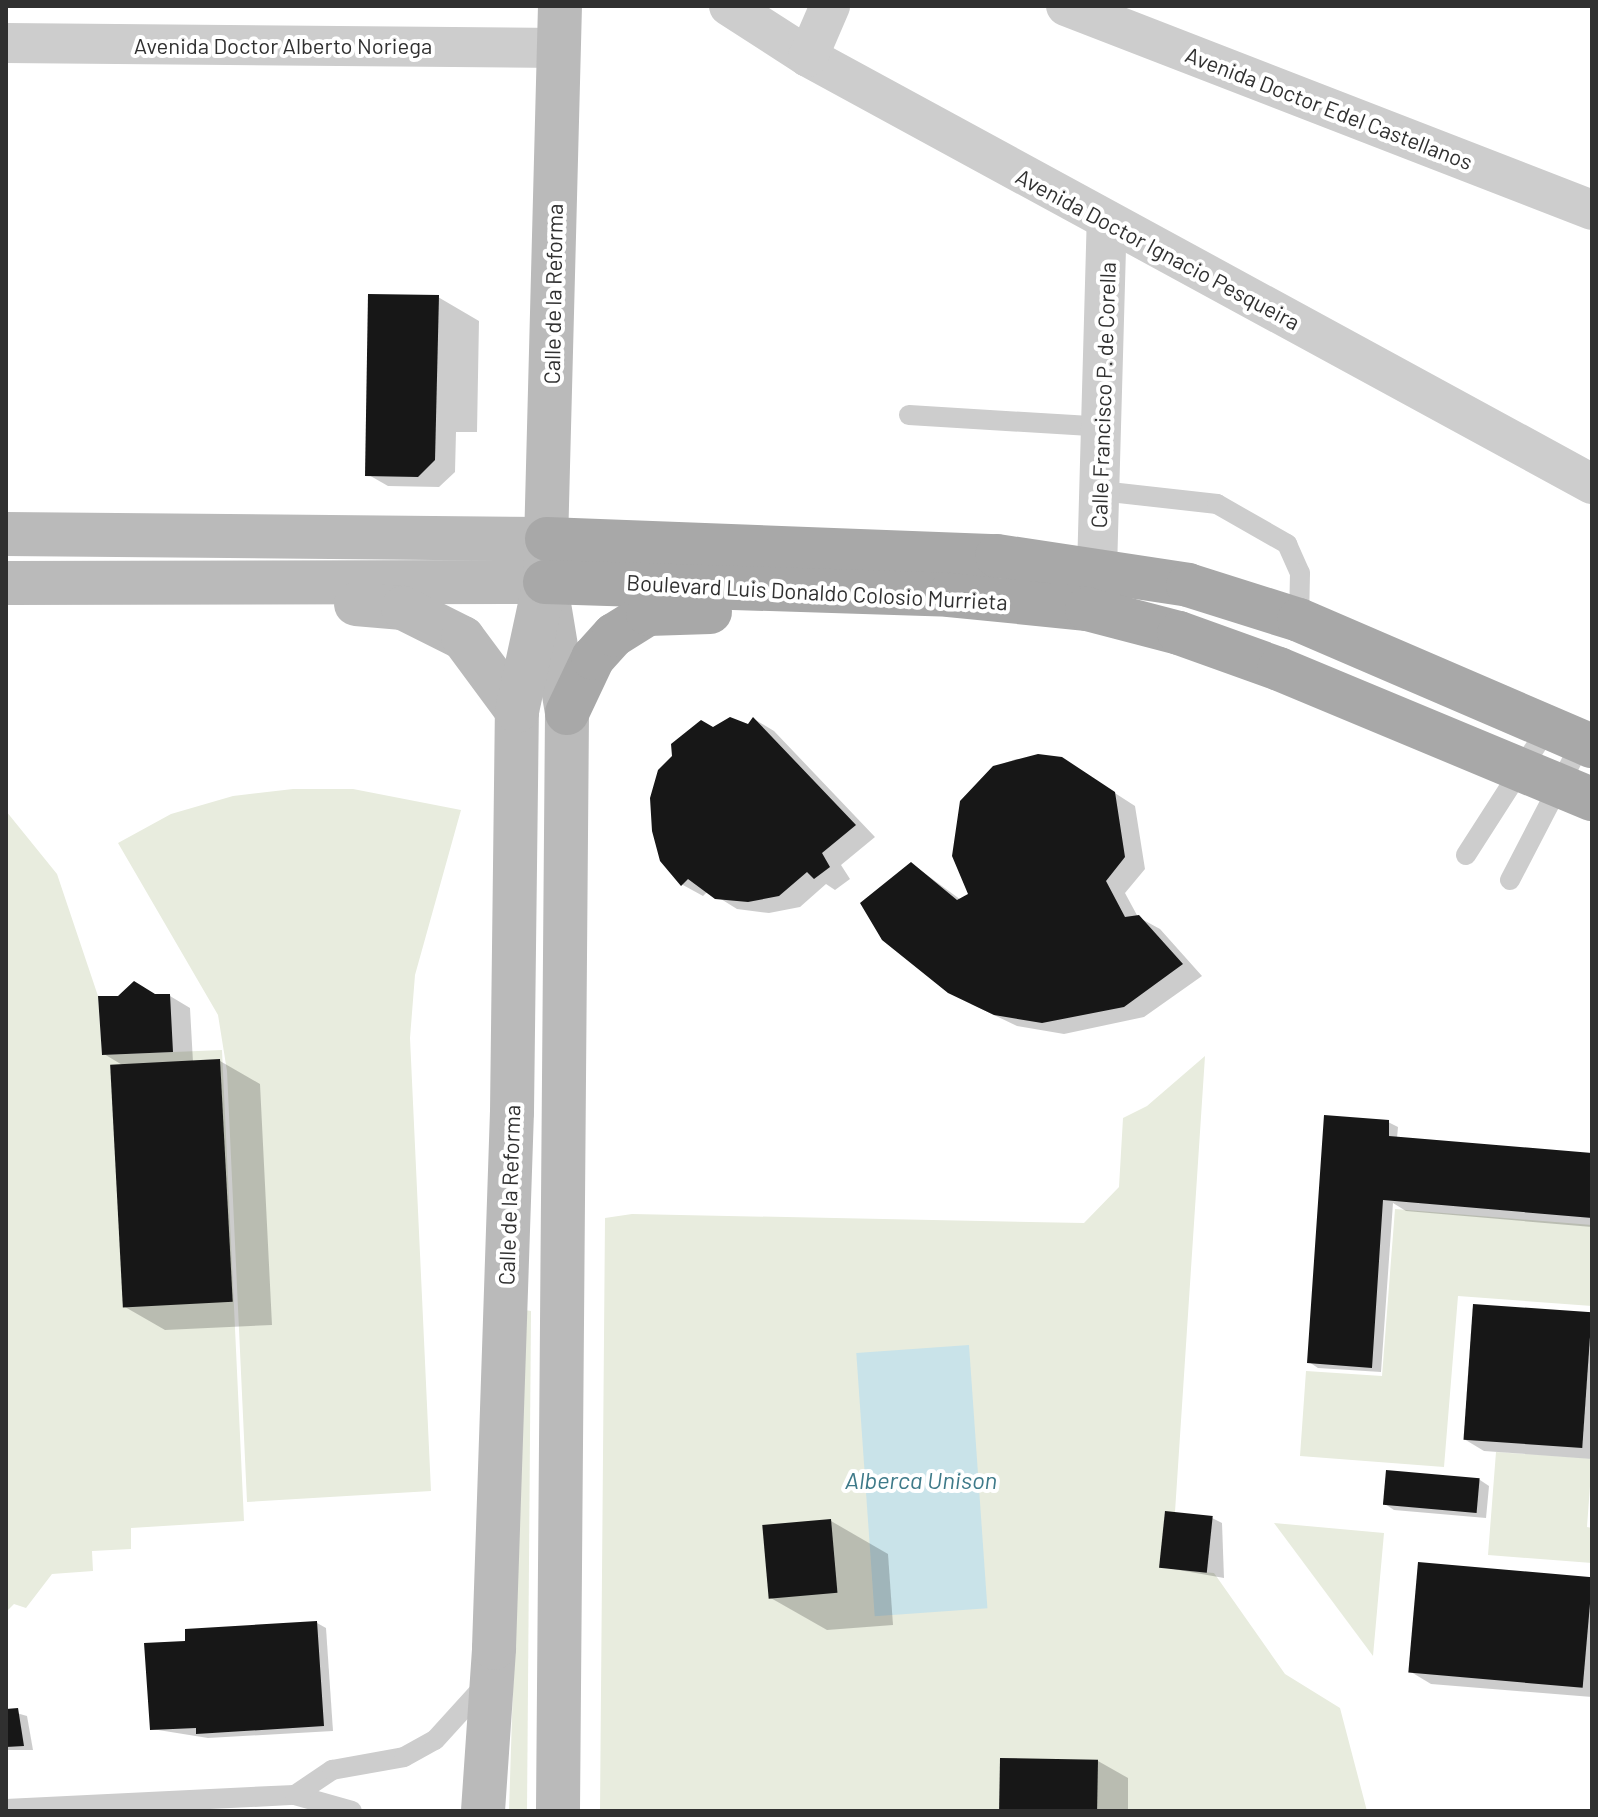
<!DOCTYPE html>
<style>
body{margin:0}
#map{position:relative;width:1598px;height:1817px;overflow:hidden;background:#fff;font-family:Barlow,sans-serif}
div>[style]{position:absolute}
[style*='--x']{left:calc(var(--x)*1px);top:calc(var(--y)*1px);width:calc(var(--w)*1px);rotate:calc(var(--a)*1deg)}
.green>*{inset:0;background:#e8ecde}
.water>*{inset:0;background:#c9e3e9;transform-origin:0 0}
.shadow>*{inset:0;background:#0003}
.building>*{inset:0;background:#171717;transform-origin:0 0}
.service>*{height:20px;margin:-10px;padding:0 10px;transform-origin:10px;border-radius:10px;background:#cdcdcd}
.minor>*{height:40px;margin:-20px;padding:0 20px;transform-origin:20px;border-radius:20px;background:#cdcdcd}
.secondary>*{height:44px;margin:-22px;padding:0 22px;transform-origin:22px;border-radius:22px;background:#bababa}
.primary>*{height:44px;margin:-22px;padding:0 22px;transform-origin:22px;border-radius:22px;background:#a8a8a8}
span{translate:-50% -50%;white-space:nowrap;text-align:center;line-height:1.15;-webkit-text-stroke:8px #fff;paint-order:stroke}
.street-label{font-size:22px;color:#303030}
.water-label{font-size:24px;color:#3e7a89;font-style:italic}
.frame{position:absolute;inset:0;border:8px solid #303030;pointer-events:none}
</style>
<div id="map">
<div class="green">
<i style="clip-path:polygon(293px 789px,353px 789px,461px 810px,415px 975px,410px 1038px,431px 1491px,247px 1502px,227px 1071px,218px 1015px,118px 843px,171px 814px,233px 796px)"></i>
<i style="clip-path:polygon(6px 811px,57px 874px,98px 996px,102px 1055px,222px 1050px,244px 1521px,131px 1528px,131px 1549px,92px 1551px,93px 1571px,52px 1574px,26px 1608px,14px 1604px,6px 1612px)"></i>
<i style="clip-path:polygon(1205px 1056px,1175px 1512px,1165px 1512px,1160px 1568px,1214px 1573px,1285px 1674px,1340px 1708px,1367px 1811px,600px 1811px,605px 1218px,632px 1214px,1084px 1223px,1119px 1187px,1123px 1118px,1147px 1106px)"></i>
<i style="clip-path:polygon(1395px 1209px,1592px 1225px,1592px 1306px,1458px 1296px,1444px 1467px,1300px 1456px,1306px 1371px,1382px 1376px)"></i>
<i style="clip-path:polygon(525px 1310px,531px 1311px,527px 1811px,509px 1811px)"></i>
<i style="clip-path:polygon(1496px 1452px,1592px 1459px,1587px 1527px,1592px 1528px,1592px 1563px,1488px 1555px)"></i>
<i style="clip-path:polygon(1274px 1523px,1384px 1533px,1373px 1656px)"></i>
</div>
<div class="water">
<i style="left:969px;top:1345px;width:264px;height:113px;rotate:86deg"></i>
</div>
<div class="shadow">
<i style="clip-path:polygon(438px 297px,479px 321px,477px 432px,456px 432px,455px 472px,439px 487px,388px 486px,367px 474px)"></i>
<i style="clip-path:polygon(754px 719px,774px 731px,875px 837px,841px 865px,850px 879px,835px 890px,826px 884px,800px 907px,769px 913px,737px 909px,708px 891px,703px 896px,683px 885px,662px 860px,713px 729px,749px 727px)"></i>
<i style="clip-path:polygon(1016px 759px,1062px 759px,1135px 806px,1145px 869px,1125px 893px,1138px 917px,1160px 929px,1202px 976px,1144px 1017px,1064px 1034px,1017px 1026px,971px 1004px,912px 864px,961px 900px,971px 895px,994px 767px)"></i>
<i style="clip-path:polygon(155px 996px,170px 996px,190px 1008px,193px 1062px,220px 1061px,260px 1084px,272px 1325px,165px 1330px,125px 1307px,124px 1066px,104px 1054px)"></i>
<i style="clip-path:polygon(1388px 1122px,1398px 1127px,1397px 1138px,1592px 1155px,1592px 1227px,1406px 1211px,1393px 1203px,1381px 1372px,1318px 1368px,1309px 1362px)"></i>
<i style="clip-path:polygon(1475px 1306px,1592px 1315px,1592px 1459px,1484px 1451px,1464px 1439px)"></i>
<i style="clip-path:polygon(1480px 1480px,1489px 1486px,1486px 1518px,1394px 1510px,1385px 1504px)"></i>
<i style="clip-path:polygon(1212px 1518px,1222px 1523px,1224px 1578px,1162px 1567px)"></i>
<i style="clip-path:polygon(831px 1521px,888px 1554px,893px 1625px,827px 1630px,769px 1597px)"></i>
<i style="clip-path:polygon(1592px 1579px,1592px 1697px,1431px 1684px,1411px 1672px)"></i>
<i style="clip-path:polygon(317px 1623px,326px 1628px,333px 1731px,208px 1738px,152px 1729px,187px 1642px)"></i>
<i style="clip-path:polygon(6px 1710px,27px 1716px,33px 1750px,6px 1750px)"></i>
<i style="clip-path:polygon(1098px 1761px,1128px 1778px,1128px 1811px,1002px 1811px)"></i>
</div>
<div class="building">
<i style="clip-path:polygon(368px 294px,439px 295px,435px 460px,418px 477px,365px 476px)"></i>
<i style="clip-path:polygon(730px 717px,748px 724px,753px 717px,856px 825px,822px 853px,830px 867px,814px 879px,807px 872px,779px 896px,748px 902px,715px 899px,688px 879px,681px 886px,660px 861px,652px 831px,650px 798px,658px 770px,672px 756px,671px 744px,701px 720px,713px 727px)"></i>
<i style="clip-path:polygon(1038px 754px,1062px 757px,1115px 792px,1125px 857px,1106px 881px,1125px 917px,1139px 915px,1183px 964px,1124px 1007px,1042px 1023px,994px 1015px,948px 993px,882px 940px,860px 903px,911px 862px,957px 900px,968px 894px,952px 856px,960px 801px,993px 766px)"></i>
<i style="clip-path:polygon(134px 981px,155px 994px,170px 994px,173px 1052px,102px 1055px,98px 996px,118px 996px)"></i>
<i style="left:220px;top:1059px;width:243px;height:110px;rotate:87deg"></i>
<i style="clip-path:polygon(1324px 1115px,1389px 1120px,1389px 1136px,1592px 1153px,1592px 1218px,1383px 1200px,1372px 1368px,1307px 1363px)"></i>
<i style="left:1473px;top:1304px;width:119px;height:136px;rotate:4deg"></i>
<i style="left:1386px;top:1470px;width:94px;height:35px;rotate:5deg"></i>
<i style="left:1165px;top:1511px;width:48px;height:57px;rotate:6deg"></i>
<i style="left:831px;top:1519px;width:74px;height:69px;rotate:85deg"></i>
<i style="left:1418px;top:1562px;width:175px;height:111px;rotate:5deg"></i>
<i style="clip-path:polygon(317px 1621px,324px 1726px,196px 1734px,196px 1728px,150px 1730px,144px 1643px,185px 1641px,185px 1629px)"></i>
<i style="clip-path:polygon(18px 1708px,24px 1746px,6px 1747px,6px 1709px)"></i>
<i style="left:1000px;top:1758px;width:98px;height:53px;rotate:1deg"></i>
</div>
<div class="service">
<i style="--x:909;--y:415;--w:194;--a:3.5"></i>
<i style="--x:1101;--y:491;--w:117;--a:6.4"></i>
<i style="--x:1217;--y:504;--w:81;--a:29.7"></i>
<i style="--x:1287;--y:544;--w:32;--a:66"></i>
<i style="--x:1300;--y:573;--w:47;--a:91.2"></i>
<i style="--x:1466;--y:855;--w:156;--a:-57.3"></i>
<i style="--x:1510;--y:880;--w:157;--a:-62.6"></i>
<i style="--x:295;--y:1795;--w:59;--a:15.7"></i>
<i style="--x:6;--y:1809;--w:289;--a:-2.8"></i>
<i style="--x:295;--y:1795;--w:45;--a:-34"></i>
<i style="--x:332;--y:1770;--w:73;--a:-10.2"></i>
<i style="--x:404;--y:1757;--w:35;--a:-29"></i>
<i style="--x:435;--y:1740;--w:73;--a:-47.8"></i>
</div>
<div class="minor">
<i style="--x:729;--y:6;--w:94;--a:32.8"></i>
<i style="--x:808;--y:57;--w:893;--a:28.57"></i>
<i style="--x:1066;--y:6;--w:564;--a:21.2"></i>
<i style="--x:6;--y:43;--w:554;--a:0.52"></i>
<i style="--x:808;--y:57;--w:56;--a:-66.7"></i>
<i style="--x:1097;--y:570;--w:349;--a:-88.4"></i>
</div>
<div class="secondary">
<i style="--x:6;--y:534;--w:541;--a:0.53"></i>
<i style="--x:6;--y:583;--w:539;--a:-0.11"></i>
<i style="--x:356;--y:604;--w:47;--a:4.9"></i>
<i style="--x:403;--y:608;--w:67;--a:26.6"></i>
<i style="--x:463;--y:638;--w:91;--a:53.5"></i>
<i style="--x:549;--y:604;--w:110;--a:80.6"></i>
<i style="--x:567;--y:713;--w:1098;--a:90.47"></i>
<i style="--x:483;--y:1811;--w:163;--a:-86.1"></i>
<i style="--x:494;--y:1648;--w:536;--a:-88.08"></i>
<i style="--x:512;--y:1112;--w:401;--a:-89.3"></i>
<i style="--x:517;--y:711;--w:132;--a:-77.8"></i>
<i style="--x:545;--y:582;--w:576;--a:-88.51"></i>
</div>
<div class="primary">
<i style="--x:547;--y:539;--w:450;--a:2.2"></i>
<i style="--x:997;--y:556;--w:193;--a:8.6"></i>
<i style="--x:1188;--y:585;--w:116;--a:17.5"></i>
<i style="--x:1299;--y:620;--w:319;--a:23.3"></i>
<i style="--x:545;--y:582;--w:404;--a:1.8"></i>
<i style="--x:949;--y:595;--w:139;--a:5.8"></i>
<i style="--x:1087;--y:609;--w:95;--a:14.6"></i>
<i style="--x:1179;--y:633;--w:106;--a:19.8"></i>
<i style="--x:1279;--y:669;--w:339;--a:22.6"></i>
<i style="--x:567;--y:713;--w:61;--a:-64.7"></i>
<i style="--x:593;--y:658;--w:31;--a:-48"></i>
<i style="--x:614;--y:635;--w:40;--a:-32"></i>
<i style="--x:648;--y:614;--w:62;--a:-1.8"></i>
</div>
<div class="street-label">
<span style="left:283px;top:46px">Avenida Doctor Alberto Noriega</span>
<span style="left:1329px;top:108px;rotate:21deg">Avenida Doctor Edel Castellanos</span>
<span style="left:1158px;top:249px;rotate:28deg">Avenida Doctor Ignacio Pesqueira</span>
<span style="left:553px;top:294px;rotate:-89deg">Calle de la Reforma</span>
<span style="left:1103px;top:395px;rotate:-88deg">Calle Francisco P. de Corella</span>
<span style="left:817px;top:592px;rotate:3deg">Boulevard Luis Donaldo Colosio Murrieta</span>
<span style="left:509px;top:1195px;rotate:-88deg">Calle de la Reforma</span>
</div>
<div class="water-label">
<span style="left:921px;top:1480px">Alberca Unison</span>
</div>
<div class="frame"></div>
</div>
